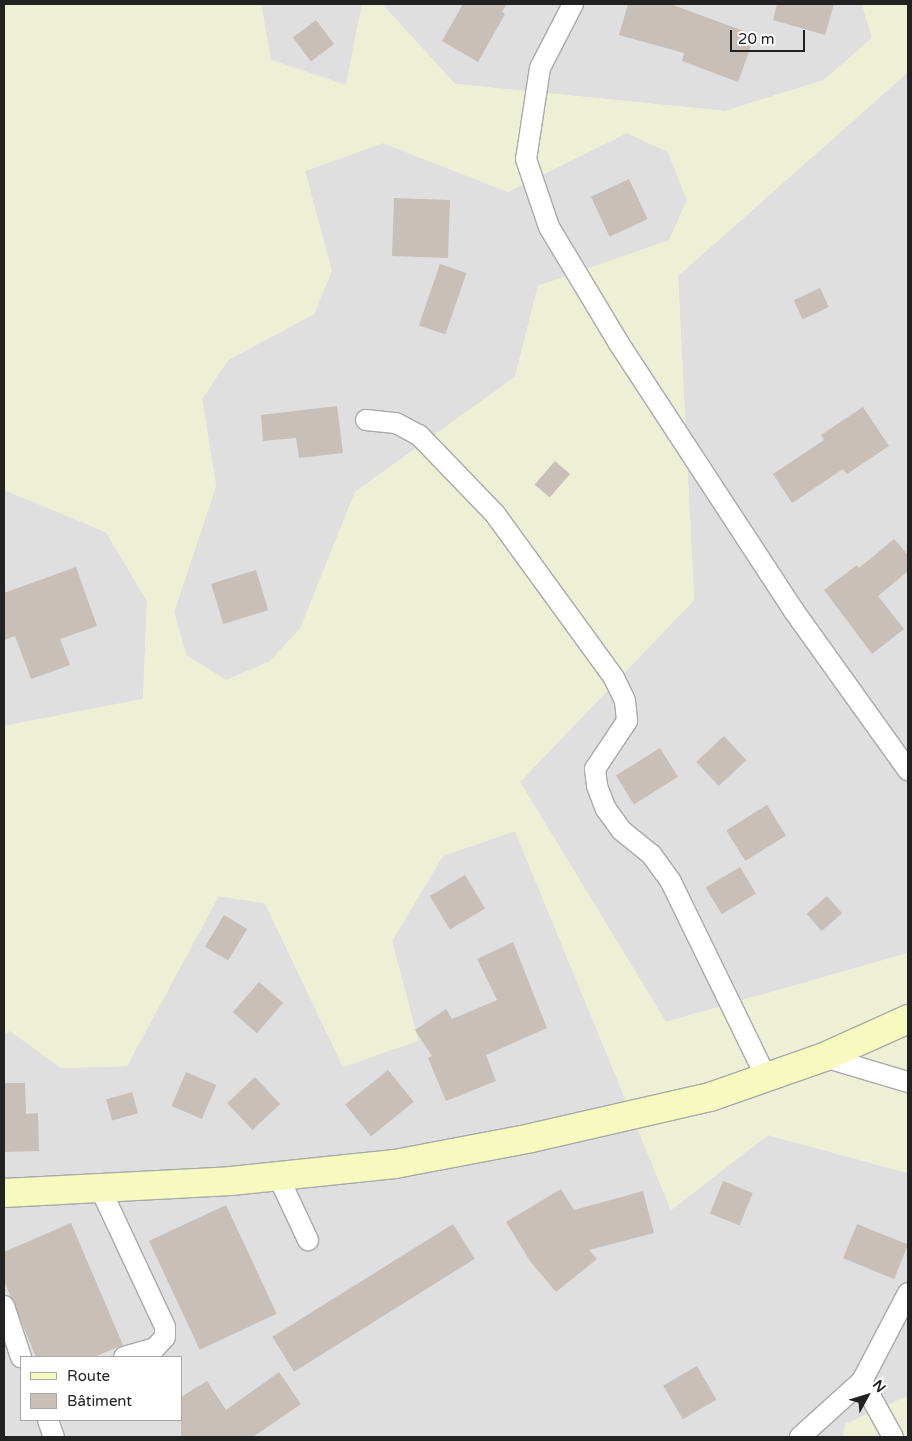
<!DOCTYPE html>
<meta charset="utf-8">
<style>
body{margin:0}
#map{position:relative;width:912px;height:1441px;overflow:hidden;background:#f2efe9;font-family:"Varela Round",sans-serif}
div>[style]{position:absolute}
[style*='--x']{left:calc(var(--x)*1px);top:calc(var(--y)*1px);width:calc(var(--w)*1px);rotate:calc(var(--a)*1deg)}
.residential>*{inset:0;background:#e0dfdf}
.farmland>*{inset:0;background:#eef0d5}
.building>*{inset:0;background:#c7bfb8;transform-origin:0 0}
.roads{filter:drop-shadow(1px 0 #a9a9a9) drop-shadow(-1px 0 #a9a9a9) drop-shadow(0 1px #a9a9a9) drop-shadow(0 -1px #a9a9a9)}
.street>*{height:20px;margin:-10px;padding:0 10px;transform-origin:10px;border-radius:10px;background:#fff}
.secondary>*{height:28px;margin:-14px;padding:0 14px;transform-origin:14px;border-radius:14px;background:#f7fabf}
span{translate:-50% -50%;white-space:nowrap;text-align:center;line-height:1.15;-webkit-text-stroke:4px #fff;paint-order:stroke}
.frame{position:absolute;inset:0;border:5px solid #222;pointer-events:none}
.legend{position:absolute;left:20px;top:1356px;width:162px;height:65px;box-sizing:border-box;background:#fff;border:1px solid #a7a7a7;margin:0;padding:6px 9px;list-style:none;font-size:15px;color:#222}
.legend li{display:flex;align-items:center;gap:10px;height:25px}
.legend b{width:25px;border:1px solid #a7a7a7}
.north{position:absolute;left:842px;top:1371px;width:50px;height:50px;-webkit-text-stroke:4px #fff;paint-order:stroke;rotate:51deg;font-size:14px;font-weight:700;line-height:20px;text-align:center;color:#222}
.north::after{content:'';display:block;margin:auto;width:18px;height:22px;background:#222;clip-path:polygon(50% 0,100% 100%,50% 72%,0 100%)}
.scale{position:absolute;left:730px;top:30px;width:75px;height:22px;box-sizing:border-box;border:2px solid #222;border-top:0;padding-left:6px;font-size:15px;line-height:18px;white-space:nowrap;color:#222;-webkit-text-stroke:4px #fff;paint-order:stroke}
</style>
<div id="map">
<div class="residential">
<i style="clip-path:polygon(261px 4px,362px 4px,346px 85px,271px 60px)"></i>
<i style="clip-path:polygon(382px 4px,862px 4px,872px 38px,824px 80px,725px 111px,455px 84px)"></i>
<i style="clip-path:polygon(908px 72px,908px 953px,666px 1022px,520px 782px,694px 600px,678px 276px)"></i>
<i style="clip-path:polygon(627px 133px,668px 152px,687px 200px,669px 241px,538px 286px,515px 377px,355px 492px,300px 629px,269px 662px,226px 680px,186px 655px,174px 612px,216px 486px,202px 399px,228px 360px,314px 314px,331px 271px,305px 171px,383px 143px,508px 192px)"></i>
<i style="clip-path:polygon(4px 490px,106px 532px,147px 601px,143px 699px,4px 726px)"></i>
<i style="clip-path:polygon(evenodd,515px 831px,671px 1210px,768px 1135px,908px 1173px,908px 1398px,845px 1424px,843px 1437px,4px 1437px,4px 1034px,10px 1030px,61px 1068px,127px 1066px,218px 896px,265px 903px,343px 1067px,418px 1040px,392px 941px,443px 855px,515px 831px,21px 1357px,181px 1357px,181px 1420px,21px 1420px,21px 1357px)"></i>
</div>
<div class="farmland">
<i style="clip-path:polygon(evenodd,4px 4px,261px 4px,271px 60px,346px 85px,362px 4px,382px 4px,455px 84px,725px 111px,824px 80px,872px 38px,862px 4px,908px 4px,908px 72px,678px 276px,694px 600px,520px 782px,666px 1022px,908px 953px,908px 1173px,768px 1135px,671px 1210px,515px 831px,443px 856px,392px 941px,418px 1041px,343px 1067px,265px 903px,219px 896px,127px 1066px,61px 1068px,10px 1031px,4px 1034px,4px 726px,143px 699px,147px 601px,106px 532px,4px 490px,4px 4px,627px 133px,668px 152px,687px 200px,669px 240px,538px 286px,515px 377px,355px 492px,300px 629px,269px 662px,226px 680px,186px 655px,174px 612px,216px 486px,202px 399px,228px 360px,314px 314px,332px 271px,305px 171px,383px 143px,508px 192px,627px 133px)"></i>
<i style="clip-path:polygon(905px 1397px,908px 1398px,908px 1437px,843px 1437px,845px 1424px)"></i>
</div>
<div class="building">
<i style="clip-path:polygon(463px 4px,507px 4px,502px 12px,505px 14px,478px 62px,442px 41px)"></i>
<i style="clip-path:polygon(628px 4px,670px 4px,755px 35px,738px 82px,682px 61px,684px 53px,619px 35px)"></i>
<i style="clip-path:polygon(777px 4px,834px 4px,825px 35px,773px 20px)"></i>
<i style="left:316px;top:20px;width:30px;height:29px;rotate:53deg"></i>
<i style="left:629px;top:179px;width:44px;height:42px;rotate:65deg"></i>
<i style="left:394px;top:198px;width:56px;height:58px;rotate:2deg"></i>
<i style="left:440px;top:264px;width:28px;height:65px;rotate:19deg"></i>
<i style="left:820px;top:288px;width:21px;height:29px;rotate:65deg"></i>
<i style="clip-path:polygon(337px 406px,343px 453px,299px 458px,296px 438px,263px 441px,261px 415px)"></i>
<i style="clip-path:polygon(863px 407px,889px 446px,847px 474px,843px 469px,792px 503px,773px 474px,824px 440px,821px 435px)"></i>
<i style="left:555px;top:461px;width:20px;height:31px;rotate:41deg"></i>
<i style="clip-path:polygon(894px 539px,908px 555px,908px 571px,878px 596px,904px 629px,872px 654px,824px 590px,857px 565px,859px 568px)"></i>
<i style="clip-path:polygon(76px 567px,97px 626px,60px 639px,70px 665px,31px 679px,15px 636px,4px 640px,4px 593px)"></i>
<i style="left:256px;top:570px;width:42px;height:47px;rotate:73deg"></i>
<i style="left:724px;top:736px;width:33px;height:38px;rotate:47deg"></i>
<i style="left:660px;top:748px;width:34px;height:52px;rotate:58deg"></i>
<i style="left:767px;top:805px;width:36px;height:48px;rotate:58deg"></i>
<i style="left:740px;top:867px;width:31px;height:40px;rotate:59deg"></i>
<i style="left:465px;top:875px;width:39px;height:41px;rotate:59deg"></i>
<i style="left:827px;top:896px;width:23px;height:27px;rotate:49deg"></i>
<i style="left:224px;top:915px;width:27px;height:37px;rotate:31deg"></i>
<i style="clip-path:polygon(513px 942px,547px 1028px,486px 1055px,496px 1081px,446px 1101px,428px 1058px,432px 1056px,415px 1030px,446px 1009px,452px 1019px,497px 1000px,477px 959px)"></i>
<i style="left:259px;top:982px;width:32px;height:40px;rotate:41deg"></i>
<i style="left:388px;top:1070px;width:41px;height:55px;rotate:51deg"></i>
<i style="left:186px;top:1072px;width:33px;height:37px;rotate:23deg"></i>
<i style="left:255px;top:1077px;width:37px;height:38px;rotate:47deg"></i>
<i style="clip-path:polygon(4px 1083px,25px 1083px,26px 1114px,38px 1113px,39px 1151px,4px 1152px)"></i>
<i style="left:132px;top:1092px;width:22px;height:27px;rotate:74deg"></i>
<i style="left:723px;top:1181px;width:32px;height:35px;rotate:22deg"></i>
<i style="clip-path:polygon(561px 1189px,574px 1210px,643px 1191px,654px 1233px,589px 1250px,597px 1259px,556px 1292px,530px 1261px,506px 1222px)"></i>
<i style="left:226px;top:1205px;width:120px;height:85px;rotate:65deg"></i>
<i style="clip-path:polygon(71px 1223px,123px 1345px,94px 1357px,36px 1357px,4px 1281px,4px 1252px)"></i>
<i style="left:453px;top:1224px;width:41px;height:213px;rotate:58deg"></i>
<i style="left:857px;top:1224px;width:55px;height:37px;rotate:22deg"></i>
<i style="left:697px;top:1366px;width:39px;height:39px;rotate:60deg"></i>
<i style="clip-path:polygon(279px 1372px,301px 1404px,253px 1437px,181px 1437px,181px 1397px,207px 1381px,226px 1410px)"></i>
</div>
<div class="roads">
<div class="street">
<i style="--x:573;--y:4;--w:72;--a:117.3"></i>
<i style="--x:540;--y:68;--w:92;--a:98.7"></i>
<i style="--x:526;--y:159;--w:72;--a:71.3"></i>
<i style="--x:549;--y:227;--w:134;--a:59"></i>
<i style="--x:618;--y:342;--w:321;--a:56.8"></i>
<i style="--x:794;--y:611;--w:196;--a:54.4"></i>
<i style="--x:366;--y:420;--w:30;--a:6"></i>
<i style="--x:396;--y:423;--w:26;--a:28"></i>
<i style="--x:419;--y:435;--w:110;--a:46.1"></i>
<i style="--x:495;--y:514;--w:203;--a:54"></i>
<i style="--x:614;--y:678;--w:25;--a:64"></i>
<i style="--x:625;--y:701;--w:20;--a:84"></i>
<i style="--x:627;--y:721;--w:58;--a:123.7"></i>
<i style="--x:595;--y:769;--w:17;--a:83"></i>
<i style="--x:597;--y:786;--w:25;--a:69"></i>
<i style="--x:606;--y:809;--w:26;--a:54"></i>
<i style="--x:621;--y:830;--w:38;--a:39"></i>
<i style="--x:651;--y:854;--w:34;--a:54"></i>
<i style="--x:671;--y:882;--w:217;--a:64"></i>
<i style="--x:824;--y:1057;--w:88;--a:16.6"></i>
<i style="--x:278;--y:1176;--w:71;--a:64.9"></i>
<i style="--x:100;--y:1188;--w:153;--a:64.9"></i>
<i style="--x:165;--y:1327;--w:10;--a:90"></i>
<i style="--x:165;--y:1337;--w:15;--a:132"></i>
<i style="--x:155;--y:1348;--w:32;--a:164"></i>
<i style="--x:4;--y:1306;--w:54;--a:71.6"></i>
<i style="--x:862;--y:1381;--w:64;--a:61"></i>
<i style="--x:48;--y:1420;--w:18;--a:71"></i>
<i style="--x:800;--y:1437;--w:84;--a:-42.1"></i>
<i style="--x:862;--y:1381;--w:99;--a:-62.4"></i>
</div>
<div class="secondary">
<i style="--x:4;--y:1193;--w:227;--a:-3"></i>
<i style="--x:231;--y:1181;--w:165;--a:-5.9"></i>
<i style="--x:395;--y:1164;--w:138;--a:-10.8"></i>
<i style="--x:531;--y:1138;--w:184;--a:-12.9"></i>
<i style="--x:710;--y:1097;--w:121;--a:-19.3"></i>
<i style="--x:824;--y:1057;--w:92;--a:-24.3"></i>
</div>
</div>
<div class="frame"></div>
<ul class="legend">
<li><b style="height:6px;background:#f7fabf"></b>Route</li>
<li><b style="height:14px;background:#c7bfb8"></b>Bâtiment</li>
</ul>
<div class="north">N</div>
<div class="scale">20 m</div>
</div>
